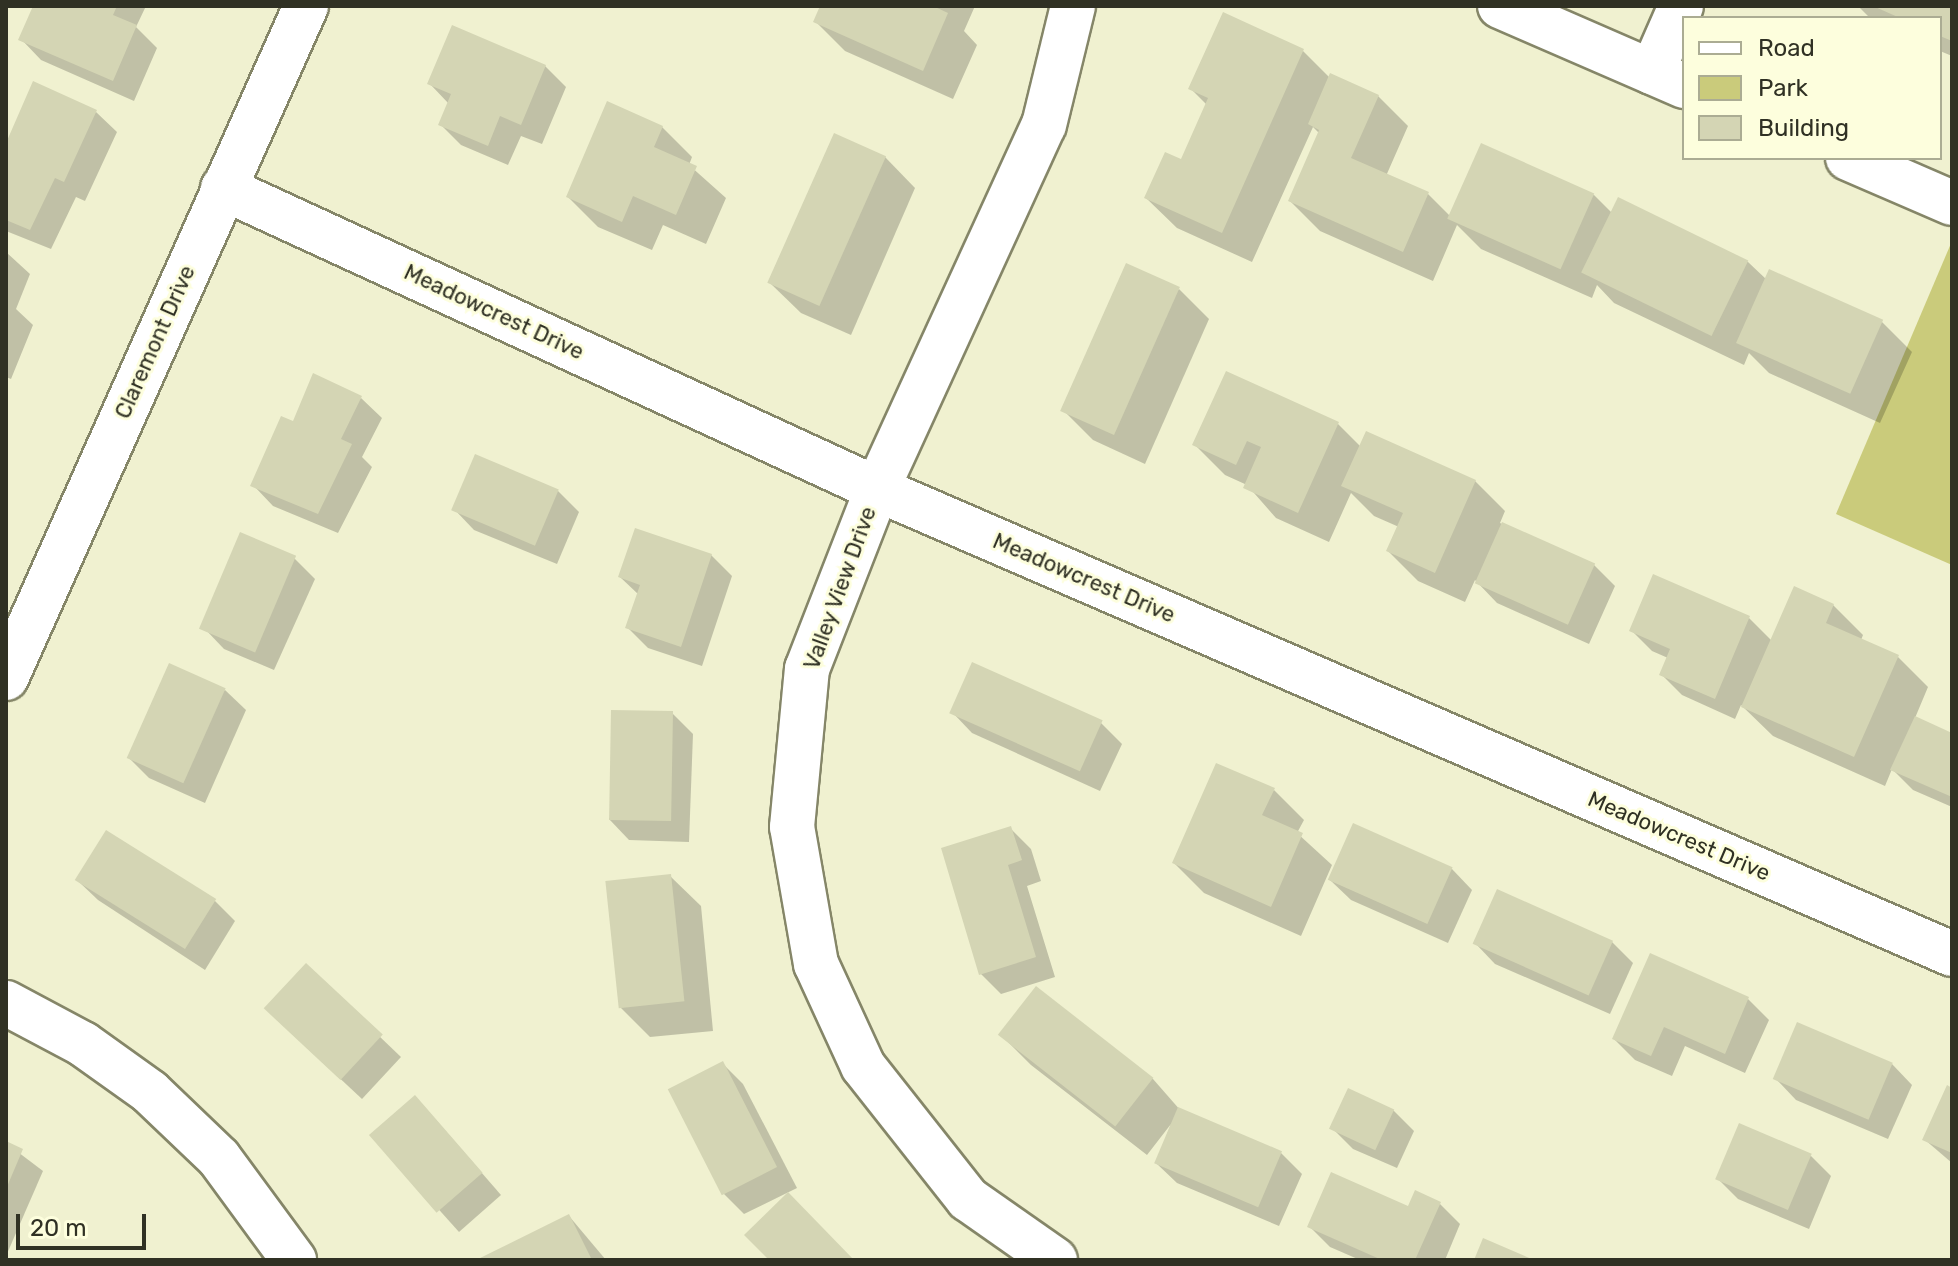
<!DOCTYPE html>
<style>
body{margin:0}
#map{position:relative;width:1958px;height:1266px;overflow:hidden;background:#f0f1d0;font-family:Rubik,sans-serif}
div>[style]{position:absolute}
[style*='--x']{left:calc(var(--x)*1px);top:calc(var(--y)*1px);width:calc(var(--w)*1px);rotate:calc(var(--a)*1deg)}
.green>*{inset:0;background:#cacb7b}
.shadow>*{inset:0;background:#0003}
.building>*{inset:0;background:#d4d5b4;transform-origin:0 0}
.roads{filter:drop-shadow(2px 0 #858668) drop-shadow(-2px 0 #858668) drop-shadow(0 2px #858668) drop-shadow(0 -2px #858668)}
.street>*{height:44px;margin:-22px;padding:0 22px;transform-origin:22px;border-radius:22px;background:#fff}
span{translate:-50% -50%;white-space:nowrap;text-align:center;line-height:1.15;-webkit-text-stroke:6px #fdfedd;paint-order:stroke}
.street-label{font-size:22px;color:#303124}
.frame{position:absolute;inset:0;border:8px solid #303124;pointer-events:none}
.legend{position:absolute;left:1682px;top:16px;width:260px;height:144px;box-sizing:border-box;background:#fdfedd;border:2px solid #abac93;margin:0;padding:10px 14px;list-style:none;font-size:24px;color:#303124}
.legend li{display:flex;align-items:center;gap:16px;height:40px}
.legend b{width:40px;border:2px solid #abac93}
.scale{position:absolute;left:16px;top:1214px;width:130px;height:36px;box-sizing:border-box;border:4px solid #303124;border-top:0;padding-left:10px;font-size:24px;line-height:28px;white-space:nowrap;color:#303124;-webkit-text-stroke:6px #fdfedd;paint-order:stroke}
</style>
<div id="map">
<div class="green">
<i style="clip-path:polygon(1952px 241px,1952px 565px,1836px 514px)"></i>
</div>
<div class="shadow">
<i style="clip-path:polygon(35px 6px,146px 6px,136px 27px,157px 48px,134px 101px,41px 60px,21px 39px)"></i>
<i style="clip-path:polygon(822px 6px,975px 6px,964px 31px,977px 45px,953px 99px,845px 51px,815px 21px)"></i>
<i style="clip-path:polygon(1858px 6px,1952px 6px,1952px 56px,1940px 51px,1940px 18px,1870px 18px)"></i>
<i style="clip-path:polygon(1224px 15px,1303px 51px,1330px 78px,1378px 96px,1408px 126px,1386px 176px,1428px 194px,1451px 217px,1594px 195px,1612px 213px,1619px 200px,1748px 262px,1767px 280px,1770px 272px,1882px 322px,1912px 352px,1880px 423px,1769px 373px,1749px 353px,1744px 365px,1614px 303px,1597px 285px,1592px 298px,1481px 249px,1457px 225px,1433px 281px,1320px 231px,1290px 201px,1320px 134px,1313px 127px,1252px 262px,1177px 228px,1146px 198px,1182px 161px,1207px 105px,1191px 89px)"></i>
<i style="clip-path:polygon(545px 66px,566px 87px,542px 144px,521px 136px,508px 165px,461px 145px,441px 125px,449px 104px,430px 84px)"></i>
<i style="clip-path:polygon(96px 112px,117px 132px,85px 201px,76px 197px,51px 249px,6px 231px,6px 148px)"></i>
<i style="clip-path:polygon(662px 127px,692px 157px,689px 165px,726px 198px,706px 244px,663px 225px,652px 250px,598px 227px,568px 197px)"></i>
<i style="clip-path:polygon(885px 157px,915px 188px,851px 335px,801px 313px,770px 283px)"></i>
<i style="clip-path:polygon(6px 252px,30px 274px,16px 309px,33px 325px,11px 379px,6px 377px)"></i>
<i style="clip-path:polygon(1179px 289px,1209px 319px,1145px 464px,1093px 440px,1063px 410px)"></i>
<i style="clip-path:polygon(361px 398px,382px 418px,362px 457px,372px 467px,338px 533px,273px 506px,253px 485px)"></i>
<i style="clip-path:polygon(1338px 424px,1361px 447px,1475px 481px,1505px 511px,1500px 523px,1594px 565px,1615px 586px,1589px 644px,1497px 603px,1475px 580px,1465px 602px,1418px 581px,1388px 551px,1399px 527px,1374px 516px,1351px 493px,1329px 542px,1276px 518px,1247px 485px,1225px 475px,1195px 445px)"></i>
<i style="clip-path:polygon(558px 491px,579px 512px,557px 564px,474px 530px,454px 509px)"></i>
<i style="clip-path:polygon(711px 555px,732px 576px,702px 666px,648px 648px,628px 628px,639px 595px,620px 577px)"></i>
<i style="clip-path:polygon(294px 558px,315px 579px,274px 670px,224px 649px,204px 628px)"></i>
<i style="clip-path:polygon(1833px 605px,1863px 635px,1861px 640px,1898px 657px,1928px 687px,1915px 718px,1952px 735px,1952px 807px,1913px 790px,1892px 769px,1885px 786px,1773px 736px,1741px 705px,1735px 719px,1682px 695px,1661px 674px,1668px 658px,1652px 651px,1631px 630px,1749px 618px,1772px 641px)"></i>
<i style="clip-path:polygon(973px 665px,1101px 723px,1122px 744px,1100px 791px,972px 733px,952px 712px)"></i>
<i style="clip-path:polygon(225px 690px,246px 710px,205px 803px,149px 778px,128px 757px)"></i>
<i style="clip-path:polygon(672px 713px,693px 734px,689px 842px,629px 840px,609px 819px)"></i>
<i style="clip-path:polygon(1274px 790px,1304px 820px,1297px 833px,1332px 865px,1301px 936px,1204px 893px,1174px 863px)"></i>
<i style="clip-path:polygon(1011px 829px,1031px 849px,1041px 881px,1027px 886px,1055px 977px,1001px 994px,981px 974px)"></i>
<i style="clip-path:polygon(1452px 869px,1472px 890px,1448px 943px,1351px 900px,1330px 880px)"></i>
<i style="clip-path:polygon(670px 876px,701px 906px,713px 1031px,650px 1037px,620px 1007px)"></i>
<i style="clip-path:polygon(77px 880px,214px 900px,235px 921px,205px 970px,98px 900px)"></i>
<i style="clip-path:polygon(1498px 892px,1612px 942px,1633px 963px,1610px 1014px,1495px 964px,1475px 943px)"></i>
<i style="clip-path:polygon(1651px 956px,1748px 999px,1769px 1020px,1745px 1073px,1685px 1046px,1672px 1076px,1635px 1060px,1614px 1039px)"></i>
<i style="clip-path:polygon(306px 966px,401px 1057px,362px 1099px,287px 1029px)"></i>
<i style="clip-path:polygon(1037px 989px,1153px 1079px,1181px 1111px,1281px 1153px,1302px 1174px,1279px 1226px,1177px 1183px,1156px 1163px,1171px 1124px,1147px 1155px,1031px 1065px,1001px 1035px)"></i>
<i style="clip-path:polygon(723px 1064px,743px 1084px,797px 1188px,744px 1214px,724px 1194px)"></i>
<i style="clip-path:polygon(1892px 1064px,1912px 1085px,1888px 1139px,1796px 1100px,1776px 1079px)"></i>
<i style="clip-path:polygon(1952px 1090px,1952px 1163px,1924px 1139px)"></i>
<i style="clip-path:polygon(1393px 1110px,1414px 1131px,1397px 1168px,1353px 1149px,1332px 1128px)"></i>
<i style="clip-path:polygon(435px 1119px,501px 1195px,459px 1232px,372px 1135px)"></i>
<i style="clip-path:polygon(6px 1143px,43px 1171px,6px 1256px)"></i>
<i style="clip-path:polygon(1811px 1156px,1831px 1176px,1809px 1229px,1738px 1199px,1718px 1179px)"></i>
<i style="clip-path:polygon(1440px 1204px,1460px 1224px,1445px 1260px,1360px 1260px,1330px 1247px,1309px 1226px)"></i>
<i style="clip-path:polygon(569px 1216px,606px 1260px,481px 1260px)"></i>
</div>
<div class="building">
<i style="clip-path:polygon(33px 6px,117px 6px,113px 15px,137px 25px,113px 81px,18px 40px)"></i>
<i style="clip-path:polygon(820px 6px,933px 6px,948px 13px,923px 71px,813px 22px)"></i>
<i style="clip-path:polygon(1873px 6px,1952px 6px,1952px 41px,1940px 36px,1940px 18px,1900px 18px)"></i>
<i style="clip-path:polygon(1223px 12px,1304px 49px,1222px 233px,1144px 198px,1165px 152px,1181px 159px,1208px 98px,1188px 89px)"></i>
<i style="clip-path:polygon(452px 25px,546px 65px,521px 125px,500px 116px,488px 146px,438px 125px,451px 94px,427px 84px)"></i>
<i style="clip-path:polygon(1330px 73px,1379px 95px,1351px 158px,1429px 192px,1403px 252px,1288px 201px,1319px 130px,1308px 124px)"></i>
<i style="clip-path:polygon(33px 81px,97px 110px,64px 182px,55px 178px,30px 230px,6px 220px,6px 143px)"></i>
<i style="clip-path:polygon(607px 101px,663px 126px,654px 147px,697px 166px,676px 215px,633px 196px,622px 222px,566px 197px)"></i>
<i style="left:834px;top:133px;width:57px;height:164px;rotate:24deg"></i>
<i style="left:1481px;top:143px;width:124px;height:83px;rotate:24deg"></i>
<i style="left:1618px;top:197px;width:145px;height:84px;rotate:26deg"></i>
<i style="left:1126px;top:263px;width:59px;height:162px;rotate:24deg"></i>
<i style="left:1769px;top:269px;width:125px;height:81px;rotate:24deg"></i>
<i style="clip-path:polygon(1226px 371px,1339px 422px,1298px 513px,1243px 488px,1261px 447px,1247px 441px,1236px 465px,1192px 445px)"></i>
<i style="clip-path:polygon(313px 373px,362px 396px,341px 439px,352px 444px,318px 514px,250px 486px,281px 416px,293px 421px)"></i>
<i style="clip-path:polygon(1366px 431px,1476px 480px,1435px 573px,1386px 551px,1403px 513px,1341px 486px)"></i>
<i style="left:475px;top:454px;width:91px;height:61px;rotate:23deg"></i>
<i style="left:1502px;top:522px;width:102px;height:67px;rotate:24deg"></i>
<i style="clip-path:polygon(635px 528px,712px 554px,681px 647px,625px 628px,640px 585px,618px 577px)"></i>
<i style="left:240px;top:532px;width:61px;height:105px;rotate:23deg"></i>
<i style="clip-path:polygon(1653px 574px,1750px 616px,1715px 699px,1659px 675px,1670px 649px,1629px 631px)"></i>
<i style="clip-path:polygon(1794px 586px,1834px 604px,1826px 623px,1899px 655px,1854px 757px,1741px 707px)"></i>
<i style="left:972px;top:662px;width:143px;height:56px;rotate:24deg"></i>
<i style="left:169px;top:663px;width:62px;height:104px;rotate:24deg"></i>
<i style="left:611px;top:710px;width:62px;height:110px;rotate:1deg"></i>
<i style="clip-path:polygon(1915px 716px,1952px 733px,1952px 797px,1890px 770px)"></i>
<i style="clip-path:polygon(1216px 763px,1275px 788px,1262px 815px,1303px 833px,1271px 907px,1172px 863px)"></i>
<i style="left:1353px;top:823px;width:109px;height:62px;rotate:24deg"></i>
<i style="clip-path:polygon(1011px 826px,1022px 860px,1008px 865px,1036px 957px,979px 975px,941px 848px)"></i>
<i style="left:106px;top:830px;width:130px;height:59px;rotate:32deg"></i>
<i style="left:671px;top:874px;width:128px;height:66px;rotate:84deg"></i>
<i style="left:1497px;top:889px;width:127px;height:60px;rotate:24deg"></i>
<i style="clip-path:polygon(1650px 953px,1749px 997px,1725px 1054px,1664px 1027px,1651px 1056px,1612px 1039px)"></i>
<i style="left:306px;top:963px;width:105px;height:62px;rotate:43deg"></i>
<i style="left:1036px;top:986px;width:149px;height:62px;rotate:38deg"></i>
<i style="left:1797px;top:1022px;width:104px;height:62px;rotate:23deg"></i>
<i style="left:723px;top:1061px;width:119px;height:62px;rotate:63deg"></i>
<i style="clip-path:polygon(1947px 1085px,1952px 1088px,1952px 1153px,1922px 1140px)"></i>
<i style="left:1348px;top:1088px;width:51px;height:45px;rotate:25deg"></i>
<i style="left:415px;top:1095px;width:103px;height:61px;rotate:49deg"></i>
<i style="left:1178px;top:1107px;width:113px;height:61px;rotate:23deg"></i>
<i style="left:1739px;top:1123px;width:79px;height:61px;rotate:23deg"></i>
<i style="clip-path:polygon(6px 1141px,23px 1149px,6px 1189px)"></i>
<i style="clip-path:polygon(1331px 1172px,1408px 1206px,1415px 1190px,1441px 1202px,1415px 1260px,1382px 1260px,1307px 1227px)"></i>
<i style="clip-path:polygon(788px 1192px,854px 1260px,769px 1260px,744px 1235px)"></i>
<i style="clip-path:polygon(569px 1214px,592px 1260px,476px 1260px)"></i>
<i style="clip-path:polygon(1483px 1238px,1534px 1260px,1474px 1260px)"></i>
</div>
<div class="roads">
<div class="street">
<i style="--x:1500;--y:6;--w:201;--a:23.5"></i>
<i style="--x:1652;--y:72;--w:72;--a:-66.3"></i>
<i style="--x:1848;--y:158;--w:113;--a:23.4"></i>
<i style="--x:223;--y:188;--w:720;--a:24.71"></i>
<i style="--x:877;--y:489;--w:1171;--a:23.39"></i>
<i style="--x:6;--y:678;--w:736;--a:-65.94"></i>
<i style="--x:6;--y:1003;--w:87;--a:28"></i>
<i style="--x:83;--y:1044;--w:82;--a:35.6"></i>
<i style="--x:150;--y:1092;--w:95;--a:43.7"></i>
<i style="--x:219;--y:1158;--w:127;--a:53.7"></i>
<i style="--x:1055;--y:1260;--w:106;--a:-145"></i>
<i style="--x:968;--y:1199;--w:169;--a:-128.3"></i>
<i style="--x:863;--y:1066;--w:112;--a:-114.7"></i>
<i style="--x:816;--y:964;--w:139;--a:-99.9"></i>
<i style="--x:792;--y:827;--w:159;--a:-84.6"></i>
<i style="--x:807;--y:669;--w:193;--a:-68.7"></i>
<i style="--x:877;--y:489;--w:400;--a:-65.4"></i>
<i style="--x:1044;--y:125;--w:122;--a:-76.3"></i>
</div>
</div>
<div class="street-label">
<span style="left:494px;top:312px;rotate:25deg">Meadowcrest Drive</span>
<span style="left:155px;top:342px;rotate:-66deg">Claremont Drive</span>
<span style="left:1084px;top:578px;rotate:23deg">Meadowcrest Drive</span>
<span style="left:840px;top:588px;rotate:-70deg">Valley View Drive</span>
<span style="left:1679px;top:836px;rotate:23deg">Meadowcrest Drive</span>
</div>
<div class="frame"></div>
<ul class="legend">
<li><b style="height:10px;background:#fff"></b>Road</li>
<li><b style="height:22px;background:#cacb7b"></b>Park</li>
<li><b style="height:22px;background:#d4d5b4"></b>Building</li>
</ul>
<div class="scale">20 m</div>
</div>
